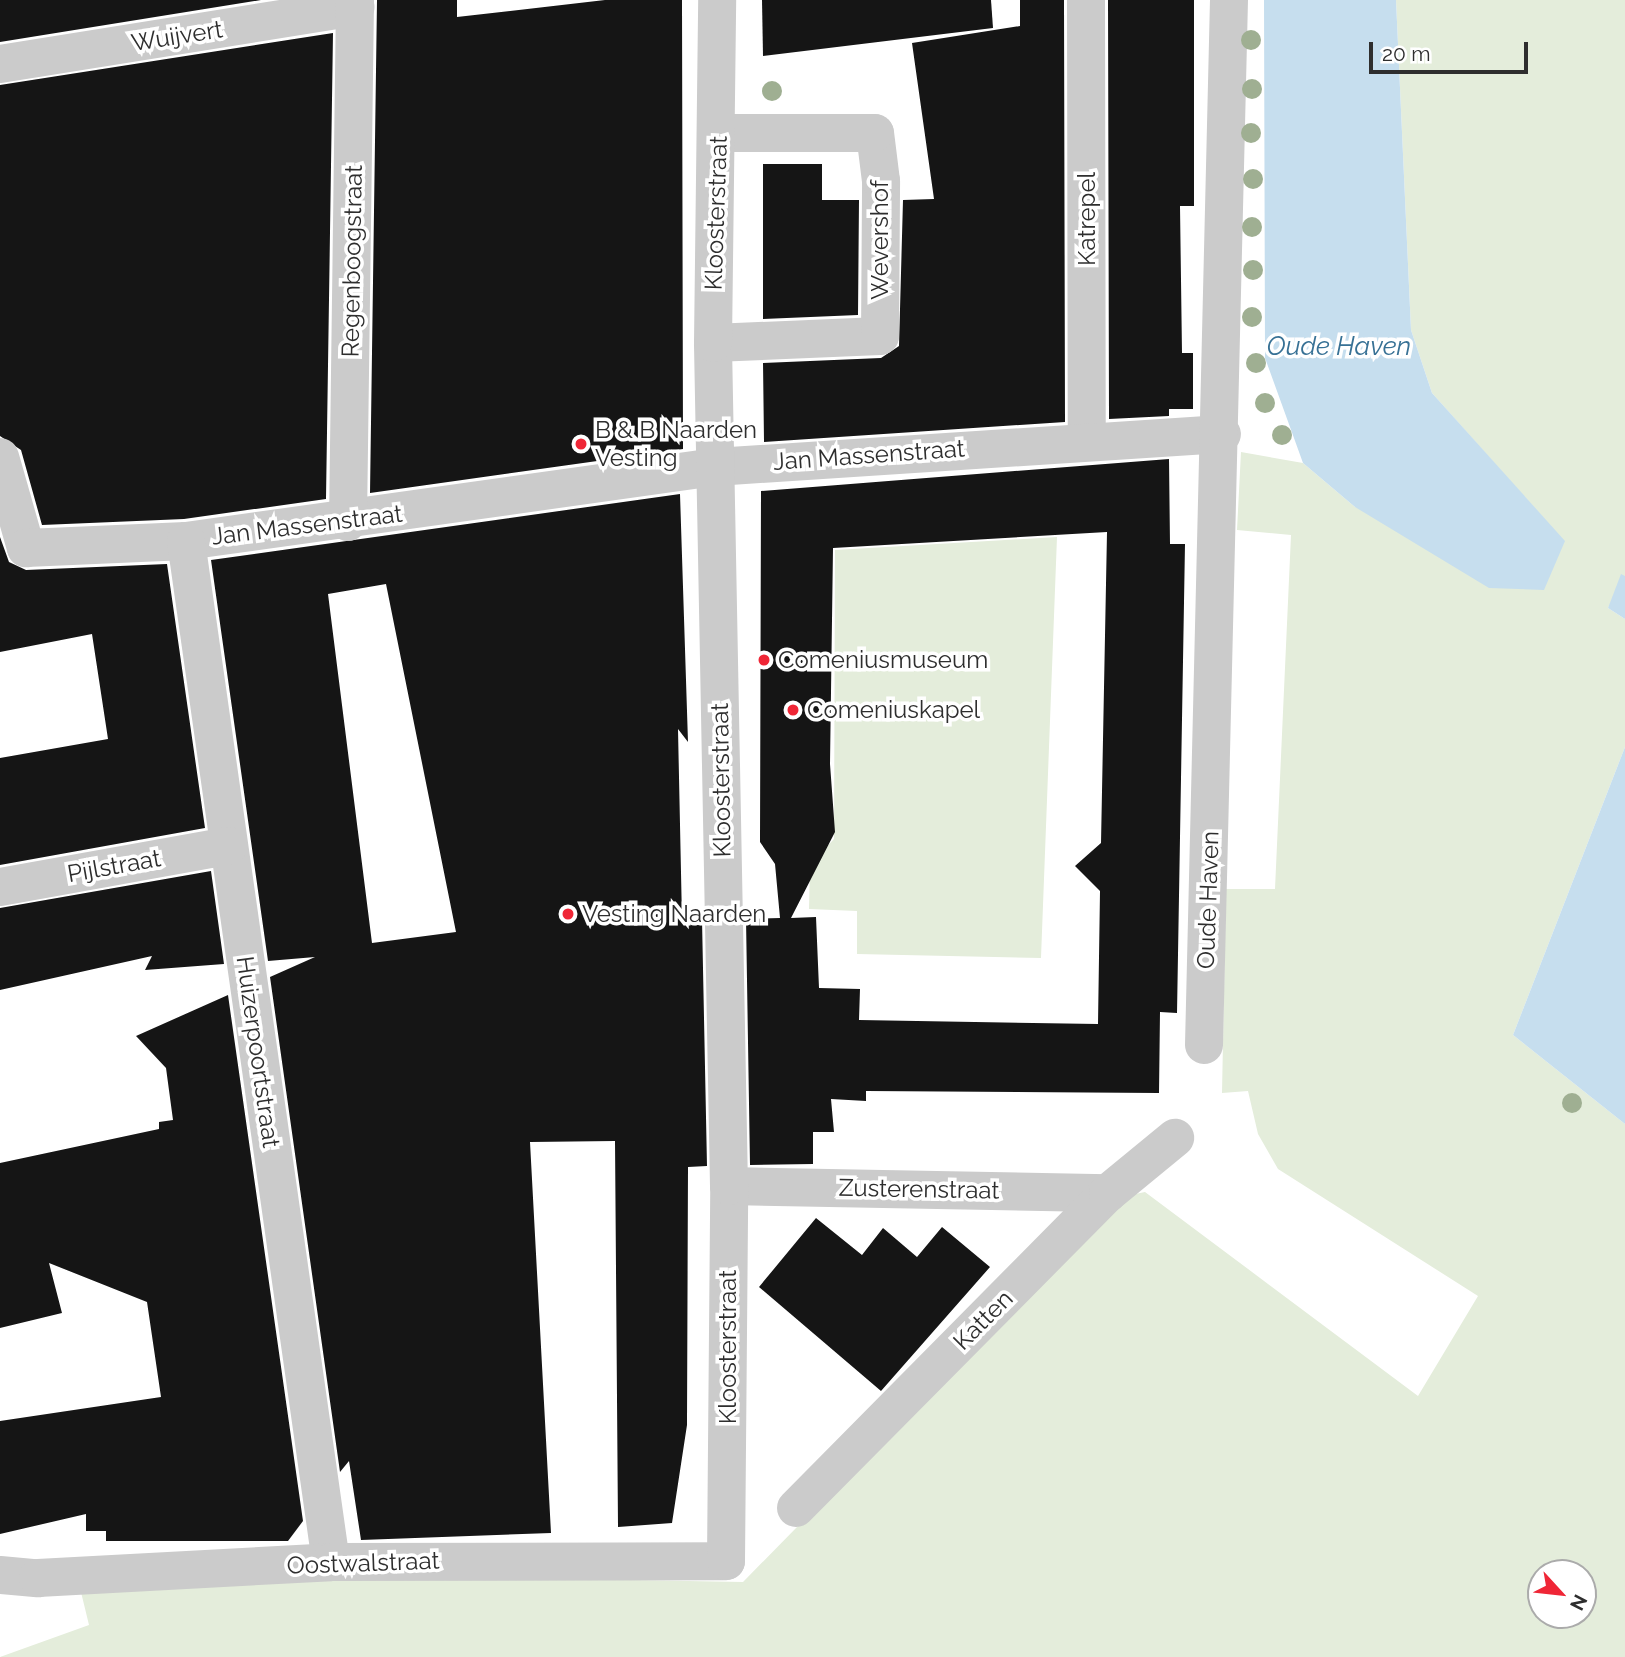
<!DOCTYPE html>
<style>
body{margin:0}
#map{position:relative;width:1625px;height:1657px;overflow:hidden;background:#fff;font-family:Raleway,sans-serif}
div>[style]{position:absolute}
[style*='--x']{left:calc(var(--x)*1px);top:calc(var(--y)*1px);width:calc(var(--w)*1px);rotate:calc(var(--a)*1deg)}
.green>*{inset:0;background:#e4eddb}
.water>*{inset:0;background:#c6deee}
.building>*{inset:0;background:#151515}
.street>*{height:38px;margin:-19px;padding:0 19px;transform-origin:19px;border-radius:19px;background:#cbcbcb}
.trees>*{width:20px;height:20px;margin:-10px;border-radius:50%;background:#9faf92}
.dots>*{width:19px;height:19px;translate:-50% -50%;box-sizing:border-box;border:4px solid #fff;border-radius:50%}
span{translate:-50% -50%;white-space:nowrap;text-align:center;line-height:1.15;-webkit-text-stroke:7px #fff;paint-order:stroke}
.street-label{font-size:24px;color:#2e2e2e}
.poi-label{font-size:24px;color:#2e2e2e}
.left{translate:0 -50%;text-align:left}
.water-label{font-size:26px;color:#377195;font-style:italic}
.north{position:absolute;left:1527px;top:1559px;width:70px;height:70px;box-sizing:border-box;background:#fff;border:2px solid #ababab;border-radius:50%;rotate:117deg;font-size:19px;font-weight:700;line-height:28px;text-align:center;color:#2e2e2e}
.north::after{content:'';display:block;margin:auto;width:24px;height:32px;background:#ef2636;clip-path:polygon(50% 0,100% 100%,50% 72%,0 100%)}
.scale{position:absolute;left:1369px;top:42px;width:159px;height:32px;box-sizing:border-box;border:4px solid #2e2e2e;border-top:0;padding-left:9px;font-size:21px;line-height:24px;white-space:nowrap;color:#2e2e2e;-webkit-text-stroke:5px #fff;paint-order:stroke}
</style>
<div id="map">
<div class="green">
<i style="clip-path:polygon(evenodd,1396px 0,1625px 0,1625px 576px,1608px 608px,1625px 619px,1625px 747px,1513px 1035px,1625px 1124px,1625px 1657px,0 1657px,89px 1625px,80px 1588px,348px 1575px,743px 1582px,1121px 1197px,1145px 1192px,1418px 1396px,1478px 1296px,1278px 1169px,1258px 1134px,1248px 1091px,1222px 1093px,1226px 889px,1275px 889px,1291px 535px,1237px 530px,1241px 452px,1303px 463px,1355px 507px,1564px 541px,1432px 393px,1411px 330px,1396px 0,1541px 1573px,1583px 1573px,1583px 1615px,1541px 1615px,1541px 1573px)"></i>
<i style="clip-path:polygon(1057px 537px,1041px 958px,857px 954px,857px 911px,809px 909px,810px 864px,834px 839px,835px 550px)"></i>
</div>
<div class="water">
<i style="clip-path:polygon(1264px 0,1396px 0,1411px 330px,1432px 393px,1565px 541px,1544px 590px,1489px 588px,1355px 507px,1303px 463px,1265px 358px)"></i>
<i style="clip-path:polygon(1621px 574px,1625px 576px,1625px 619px,1608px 608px)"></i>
<i style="clip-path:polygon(1625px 747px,1625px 1124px,1513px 1035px)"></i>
</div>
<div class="building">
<i style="clip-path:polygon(0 0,261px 0,0 42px)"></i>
<i style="clip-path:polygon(377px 0,457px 0,457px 17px,605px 0,682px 0,683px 449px,370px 493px)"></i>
<i style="clip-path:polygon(762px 0,991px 0,993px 28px,763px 56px)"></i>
<i style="clip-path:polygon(1020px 0,1064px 0,1065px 422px,764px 442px,763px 363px,881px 358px,899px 346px,903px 200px,934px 199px,912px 43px,1020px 26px)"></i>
<i style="clip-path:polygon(1108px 0,1194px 0,1194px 206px,1180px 206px,1182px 353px,1193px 353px,1193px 409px,1169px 409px,1169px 416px,1109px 419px)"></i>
<i style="clip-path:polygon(333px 33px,326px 499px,184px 519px,42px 525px,21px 450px,0 436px,0 85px)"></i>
<i style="clip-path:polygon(763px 164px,822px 164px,822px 200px,859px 200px,858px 315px,763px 319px)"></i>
<i style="clip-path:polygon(evenodd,1169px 459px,1170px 544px,1185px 544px,1177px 1013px,1160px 1012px,1159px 1093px,866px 1091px,866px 1101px,831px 1099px,834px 1132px,813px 1132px,813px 1164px,750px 1165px,746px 919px,780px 918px,775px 864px,760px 842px,761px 491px,1169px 459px,1107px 532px,1101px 843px,1075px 866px,1100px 891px,1098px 1024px,859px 1020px,860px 989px,819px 988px,816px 917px,791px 918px,835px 832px,830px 764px,833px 548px,1107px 532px)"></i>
<i style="clip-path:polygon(evenodd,680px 494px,688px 742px,678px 729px,682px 920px,702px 919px,707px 1166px,688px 1167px,687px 1425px,672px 1523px,618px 1527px,615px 1141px,530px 1142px,551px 1533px,361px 1540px,349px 1461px,340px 1472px,270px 977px,315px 957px,268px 961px,211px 560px,680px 494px,386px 584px,456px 932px,372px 943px,328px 594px,386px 584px)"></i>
<i style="clip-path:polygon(0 537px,9px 562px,26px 570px,167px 564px,205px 828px,0 865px,0 758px,108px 739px,92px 634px,0 652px)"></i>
<i style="clip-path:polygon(211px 871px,224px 964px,145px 970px,152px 956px,0 990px,0 908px)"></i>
<i style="clip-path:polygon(228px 995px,303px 1521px,288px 1541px,106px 1541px,106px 1531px,86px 1531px,86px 1514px,0 1534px,0 1421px,161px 1397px,147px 1302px,49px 1263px,62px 1313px,0 1328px,0 1163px,159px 1129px,159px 1122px,173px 1120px,166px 1068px,136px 1036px)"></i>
<i style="clip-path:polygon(816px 1218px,862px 1255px,883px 1228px,917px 1257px,942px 1227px,990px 1267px,881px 1391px,759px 1287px)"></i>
</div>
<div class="street">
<i style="--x:1086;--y:0;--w:439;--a:89.9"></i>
<i style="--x:0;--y:64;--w:360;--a:-9.1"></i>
<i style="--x:713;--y:343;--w:167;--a:-2.4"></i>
<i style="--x:880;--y:336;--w:155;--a:-89.6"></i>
<i style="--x:881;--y:181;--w:48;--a:-97.1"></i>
<i style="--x:875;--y:133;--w:157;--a:180"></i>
<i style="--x:0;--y:457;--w:95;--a:74.1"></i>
<i style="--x:26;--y:548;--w:160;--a:-2.5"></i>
<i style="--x:186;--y:541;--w:534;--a:-7.96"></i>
<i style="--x:715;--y:467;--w:508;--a:-3.72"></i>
<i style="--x:348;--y:522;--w:522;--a:-89.23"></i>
<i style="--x:186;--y:541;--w:1031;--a:81.92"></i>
<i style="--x:0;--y:887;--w:232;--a:-10.2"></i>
<i style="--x:1204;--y:1045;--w:1045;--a:-88.63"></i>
<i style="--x:729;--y:1186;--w:379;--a:1.1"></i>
<i style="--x:796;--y:1508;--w:443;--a:-45.3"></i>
<i style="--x:1108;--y:1193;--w:87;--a:-39.4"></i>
<i style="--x:0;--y:1575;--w:38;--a:5"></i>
<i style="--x:38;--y:1578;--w:293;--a:-3.1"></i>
<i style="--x:331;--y:1562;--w:395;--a:-0.1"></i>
<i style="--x:726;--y:1561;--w:375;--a:-89.5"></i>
<i style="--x:729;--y:1186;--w:843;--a:-91.09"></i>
<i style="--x:713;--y:343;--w:343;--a:-89.3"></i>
</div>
<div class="trees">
<i style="left:1251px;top:40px"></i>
<i style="left:1252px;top:89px"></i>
<i style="left:772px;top:91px"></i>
<i style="left:1251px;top:133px"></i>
<i style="left:1253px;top:179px"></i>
<i style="left:1252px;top:227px"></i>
<i style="left:1253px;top:270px"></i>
<i style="left:1252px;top:317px"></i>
<i style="left:1256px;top:363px"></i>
<i style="left:1265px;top:403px"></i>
<i style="left:1282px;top:435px"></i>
<i style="left:1572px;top:1103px"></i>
</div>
<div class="dots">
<i style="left:581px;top:444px;background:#ef2636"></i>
<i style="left:764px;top:660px;background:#ef2636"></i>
<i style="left:793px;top:710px;background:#ef2636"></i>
<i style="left:568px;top:914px;background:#ef2636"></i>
</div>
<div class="street-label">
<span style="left:177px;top:36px;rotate:-9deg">Wuijvert</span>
<span style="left:716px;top:213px;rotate:-88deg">Kloosterstraat</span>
<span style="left:1087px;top:219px;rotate:-90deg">Katrepel</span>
<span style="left:880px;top:240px;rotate:-90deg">Wevershof</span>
<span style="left:352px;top:261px;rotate:-89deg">Regenboogstraat</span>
<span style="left:869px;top:455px;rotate:-4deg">Jan Massenstraat</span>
<span style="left:307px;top:525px;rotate:-7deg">Jan Massenstraat</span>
<span style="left:721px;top:780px;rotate:-91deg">Kloosterstraat</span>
<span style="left:114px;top:866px;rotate:-10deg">Pijlstraat</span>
<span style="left:1208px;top:900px;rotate:-88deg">Oude Haven</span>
<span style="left:258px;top:1052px;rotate:82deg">Huizerpoortstraat</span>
<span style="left:919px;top:1189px;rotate:1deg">Zusterenstraat</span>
<span style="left:983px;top:1320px;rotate:-45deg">Katten</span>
<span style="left:728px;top:1347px;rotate:-90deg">Kloosterstraat</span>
<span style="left:363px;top:1563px;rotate:-2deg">Oostwalstraat</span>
</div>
<div class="poi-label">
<span class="left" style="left:595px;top:444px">B &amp; B Naarden<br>Vesting</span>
<span class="left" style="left:778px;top:660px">Comeniusmuseum</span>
<span class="left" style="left:807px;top:710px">Comeniuskapel</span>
<span class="left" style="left:582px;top:914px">Vesting Naarden</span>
</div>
<div class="water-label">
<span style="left:1339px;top:347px">Oude Haven</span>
</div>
<div class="north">N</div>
<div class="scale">20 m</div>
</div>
